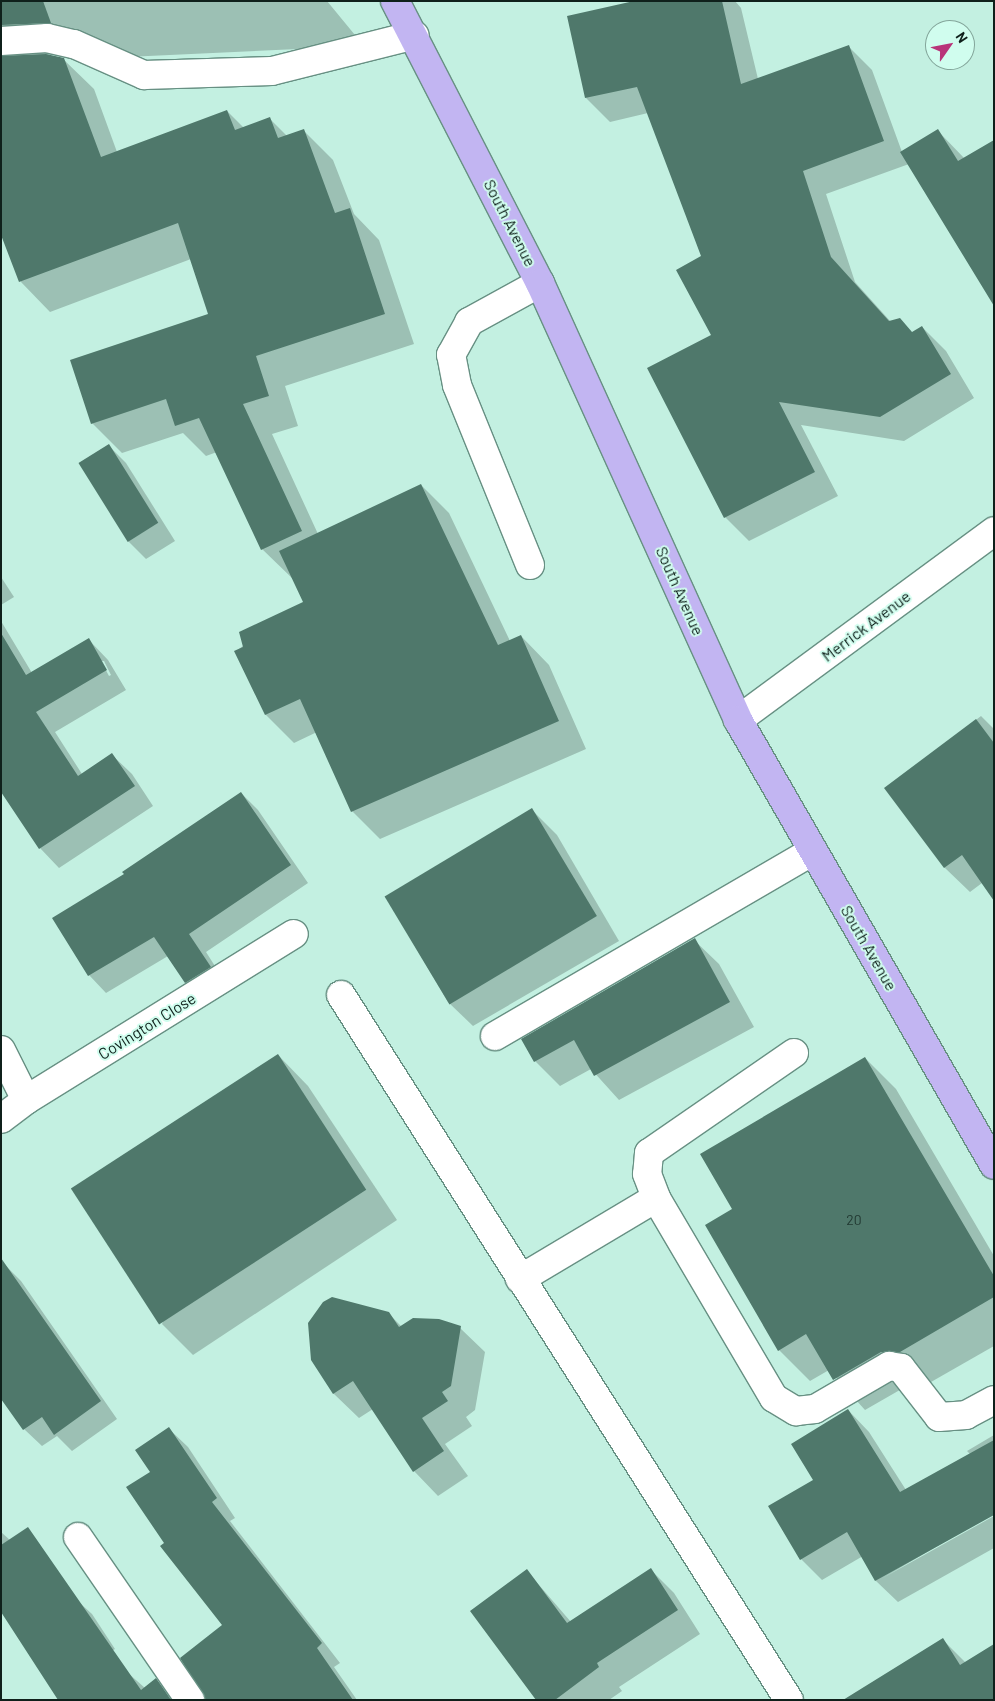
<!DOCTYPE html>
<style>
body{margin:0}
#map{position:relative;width:995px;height:1701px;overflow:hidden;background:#c3f0e1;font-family:Barlow,sans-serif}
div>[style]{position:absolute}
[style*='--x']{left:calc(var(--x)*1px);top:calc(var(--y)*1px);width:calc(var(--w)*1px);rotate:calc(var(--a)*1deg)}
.shadow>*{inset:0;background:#0003}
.building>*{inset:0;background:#4f786b;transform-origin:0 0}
.roads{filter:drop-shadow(1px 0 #679083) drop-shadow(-1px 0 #679083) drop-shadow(0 1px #679083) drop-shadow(0 -1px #679083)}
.minor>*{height:28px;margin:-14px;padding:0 14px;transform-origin:14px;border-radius:14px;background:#fff}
.major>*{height:28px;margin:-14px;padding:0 14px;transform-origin:14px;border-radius:14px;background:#c2b5f2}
span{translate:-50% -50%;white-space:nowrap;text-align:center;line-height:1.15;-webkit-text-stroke:4px #d0fdee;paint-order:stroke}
.number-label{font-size:14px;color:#1f362f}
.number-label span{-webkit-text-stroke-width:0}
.street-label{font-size:16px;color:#0f201b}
.frame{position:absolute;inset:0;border:2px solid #0f201b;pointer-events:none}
.north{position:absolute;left:925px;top:20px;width:50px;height:50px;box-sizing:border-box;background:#d0fdee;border:1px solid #83a59a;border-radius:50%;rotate:57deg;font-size:14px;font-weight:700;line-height:20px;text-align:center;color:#0f201b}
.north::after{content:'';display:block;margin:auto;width:18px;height:22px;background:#b83479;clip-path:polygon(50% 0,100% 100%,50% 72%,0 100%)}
</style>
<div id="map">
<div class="shadow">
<i style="clip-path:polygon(1px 1px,327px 1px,364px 46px,105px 58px,78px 53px,41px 55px,63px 59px,94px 89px,117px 152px,227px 111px,244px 128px,269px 118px,287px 136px,303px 130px,333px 160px,354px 214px,379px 240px,414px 344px,285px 386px,298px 426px,272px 434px,318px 534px,421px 485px,449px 513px,510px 641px,521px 636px,549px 665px,586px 749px,380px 839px,352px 811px,317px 732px,294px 743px,266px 715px,236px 651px,304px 602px,293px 579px,262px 549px,217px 452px,206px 456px,183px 433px,122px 453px,92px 423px,210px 315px,191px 259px,50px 312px,21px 282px,1px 231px)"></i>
<i style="clip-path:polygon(640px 1px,735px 1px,741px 8px,758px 79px,848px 46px,872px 70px,902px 152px,938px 131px,965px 159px,994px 291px,909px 164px,826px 194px,855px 282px,891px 322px,912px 333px,922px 327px,946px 351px,974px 398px,904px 441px,801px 425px,838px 496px,749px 541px,725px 517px,649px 368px,713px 336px,702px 257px,648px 113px,610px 122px,586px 98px)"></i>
<i style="clip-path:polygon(108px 445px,126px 463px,175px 541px,146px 559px,129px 542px,80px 463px)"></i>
<i style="clip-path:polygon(1px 577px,14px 597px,1px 605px)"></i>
<i style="clip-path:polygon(evenodd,1px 621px,32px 673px,89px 640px,108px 660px,126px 690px,55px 732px,82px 774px,112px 755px,132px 774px,153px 806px,59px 868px,40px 848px,1px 755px,1px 621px,101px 661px,104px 661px,111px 675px,109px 676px,101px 661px)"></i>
<i style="clip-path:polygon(981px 716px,994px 729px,994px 899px,982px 883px,970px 892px,945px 868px,886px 789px)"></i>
<i style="clip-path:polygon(241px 793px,258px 810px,308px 883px,206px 952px,227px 985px,203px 1000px,186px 983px,168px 956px,106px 993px,89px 975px,54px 918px,125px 875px)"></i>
<i style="clip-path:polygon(532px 810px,557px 835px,619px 941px,473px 1026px,448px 1002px,386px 897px)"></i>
<i style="clip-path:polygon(694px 940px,719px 964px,754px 1027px,619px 1100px,591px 1069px,560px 1086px,535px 1061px,523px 1039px)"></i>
<i style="clip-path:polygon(278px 1055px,308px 1086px,397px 1220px,193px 1355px,162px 1324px)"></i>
<i style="clip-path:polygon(865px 1058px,896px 1089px,994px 1256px,994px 1346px,931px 1382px,912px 1383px,865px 1410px,829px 1370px,810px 1381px,779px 1350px,734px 1209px)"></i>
<i style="clip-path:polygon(4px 1264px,21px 1281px,117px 1419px,72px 1451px,57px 1436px,42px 1446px,24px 1429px,1px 1395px)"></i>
<i style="clip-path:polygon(388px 1313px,402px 1327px,460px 1328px,485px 1352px,475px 1410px,466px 1417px,472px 1426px,445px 1444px,468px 1476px,438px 1496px,414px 1471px,373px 1409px,359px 1418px,334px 1394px,312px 1359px)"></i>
<i style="clip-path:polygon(848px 1410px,869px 1432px,906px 1490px,970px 1454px,967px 1451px,994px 1435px,994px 1513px,881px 1579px,994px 1516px,994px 1548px,898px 1602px,876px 1581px,863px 1556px,822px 1580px,801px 1559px,815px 1481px)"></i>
<i style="clip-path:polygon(169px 1429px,188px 1447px,235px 1518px,230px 1521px,340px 1663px,334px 1667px,357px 1700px,207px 1700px,224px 1625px,165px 1543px,151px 1472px)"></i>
<i style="clip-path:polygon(1px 1532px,92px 1614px,115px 1649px,55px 1684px,1px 1611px)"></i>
<i style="clip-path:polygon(526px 1570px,571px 1622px,651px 1570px,674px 1593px,700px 1634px,619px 1687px,622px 1691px,609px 1700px,537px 1700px)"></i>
<i style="clip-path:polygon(943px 1640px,966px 1663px,994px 1700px,864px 1700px)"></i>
<i style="clip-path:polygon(128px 1673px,145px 1688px,156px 1680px,176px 1700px,89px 1700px)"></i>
</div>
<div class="building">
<i style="clip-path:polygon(1px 1px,43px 1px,51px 23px,1px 25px)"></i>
<i style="clip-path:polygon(634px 1px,722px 1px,741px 84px,849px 45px,884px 141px,803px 171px,831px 257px,889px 321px,900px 318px,912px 332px,922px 326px,951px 374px,880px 417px,779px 402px,815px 472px,724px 518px,647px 368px,711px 335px,676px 270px,701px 256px,637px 87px,585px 98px,567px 16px)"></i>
<i style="clip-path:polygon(46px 54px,64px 58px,101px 157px,227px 110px,235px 130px,270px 117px,278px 138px,304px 129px,335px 213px,350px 208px,385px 314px,256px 356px,269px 396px,243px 404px,302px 531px,261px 550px,199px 418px,175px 426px,166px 399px,91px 424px,70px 360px,208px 314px,178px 223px,19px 282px,1px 235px,1px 56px)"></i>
<i style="clip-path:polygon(938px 129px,958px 161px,994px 140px,994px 306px,900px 152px)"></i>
<i style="left:109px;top:444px;width:93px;height:36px;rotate:58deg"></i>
<i style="clip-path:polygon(421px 484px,498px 645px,521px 635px,559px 721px,351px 812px,300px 699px,265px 715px,234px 651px,243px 647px,239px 632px,303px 602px,279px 551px)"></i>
<i style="clip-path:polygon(1px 633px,26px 675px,89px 638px,107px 670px,36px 712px,78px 776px,112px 753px,135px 786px,39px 849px,1px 792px)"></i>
<i style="clip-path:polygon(976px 719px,994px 743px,994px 901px,962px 855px,944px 868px,884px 788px)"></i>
<i style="clip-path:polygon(241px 792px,291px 865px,189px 934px,211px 967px,185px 983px,154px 937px,88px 976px,52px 918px,124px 874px,122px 872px)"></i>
<i style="left:532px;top:808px;width:126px;height:172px;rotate:59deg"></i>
<i style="clip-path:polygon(695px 938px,730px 1002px,594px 1076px,574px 1040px,534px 1062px,521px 1039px)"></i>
<i style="left:278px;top:1054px;width:162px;height:247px;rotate:57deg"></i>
<i style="clip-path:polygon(865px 1057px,994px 1276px,994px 1297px,900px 1352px,881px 1352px,833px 1380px,806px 1334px,778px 1351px,705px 1225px,732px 1209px,700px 1154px)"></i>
<i style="clip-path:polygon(1px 1258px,101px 1401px,54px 1435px,42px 1417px,23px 1430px,1px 1399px)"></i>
<i style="clip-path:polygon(332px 1297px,389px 1312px,399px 1327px,413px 1318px,439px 1319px,461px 1326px,451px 1386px,442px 1392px,448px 1401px,422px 1418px,444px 1451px,413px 1472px,353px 1381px,333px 1394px,311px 1360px,308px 1323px,323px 1302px)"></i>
<i style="clip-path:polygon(848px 1409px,900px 1492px,994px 1440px,994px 1515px,875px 1581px,847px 1532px,800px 1560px,768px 1506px,813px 1480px,791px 1444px)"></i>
<i style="clip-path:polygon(169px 1427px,217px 1498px,212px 1502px,322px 1643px,317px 1648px,353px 1700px,205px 1700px,180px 1658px,222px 1625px,160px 1546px,164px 1543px,126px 1487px,150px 1472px,135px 1450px)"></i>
<i style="clip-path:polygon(28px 1527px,141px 1690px,156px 1678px,171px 1700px,58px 1700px,1px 1612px,1px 1545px)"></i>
<i style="clip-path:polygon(651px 1568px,678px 1610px,597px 1663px,599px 1667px,555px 1700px,536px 1700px,470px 1611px,527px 1569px,567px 1623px)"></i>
<i style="clip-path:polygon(943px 1638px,960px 1665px,994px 1644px,994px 1700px,843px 1700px)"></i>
</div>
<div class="roads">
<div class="minor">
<i style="--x:1;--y:41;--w:46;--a:-3.7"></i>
<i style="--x:47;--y:38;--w:28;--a:13"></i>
<i style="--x:74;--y:44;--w:77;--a:23.9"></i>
<i style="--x:144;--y:75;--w:128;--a:-1.8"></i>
<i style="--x:272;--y:71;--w:147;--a:-14.1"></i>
<i style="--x:530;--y:565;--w:194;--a:-112.1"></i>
<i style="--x:457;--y:385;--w:31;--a:-101"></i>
<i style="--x:451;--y:355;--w:38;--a:-61"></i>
<i style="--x:469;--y:322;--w:81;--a:-28.8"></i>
<i style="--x:738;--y:720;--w:318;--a:-36.4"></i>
<i style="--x:341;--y:995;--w:835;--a:57.57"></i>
<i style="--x:495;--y:1036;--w:368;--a:-30.2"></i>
<i style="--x:1;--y:1050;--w:56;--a:63.4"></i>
<i style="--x:794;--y:1053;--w:176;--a:145.4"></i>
<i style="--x:649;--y:1153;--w:21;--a:95"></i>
<i style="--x:647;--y:1174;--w:26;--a:69"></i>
<i style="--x:656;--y:1198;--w:232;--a:59.5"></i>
<i style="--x:774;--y:1398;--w:26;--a:31"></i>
<i style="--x:796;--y:1411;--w:19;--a:-6"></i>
<i style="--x:815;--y:1409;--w:86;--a:-30.2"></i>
<i style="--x:889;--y:1366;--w:12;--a:9"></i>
<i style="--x:901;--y:1368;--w:62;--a:52.2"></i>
<i style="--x:939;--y:1417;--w:27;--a:-4"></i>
<i style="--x:966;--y:1415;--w:32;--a:-28"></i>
<i style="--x:1;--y:1119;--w:31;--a:-37"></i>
<i style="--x:26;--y:1100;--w:315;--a:-31.8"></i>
<i style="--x:520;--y:1279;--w:158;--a:-30.8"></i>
<i style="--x:78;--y:1537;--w:198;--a:55.5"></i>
</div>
<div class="major">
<i style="--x:395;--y:1;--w:317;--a:62.8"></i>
<i style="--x:540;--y:283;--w:480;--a:65.6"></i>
<i style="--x:738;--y:720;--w:513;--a:60.09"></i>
</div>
</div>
<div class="number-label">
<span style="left:854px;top:1220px">20</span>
</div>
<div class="street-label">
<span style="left:510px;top:223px;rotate:63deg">South Avenue</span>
<span style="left:680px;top:591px;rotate:66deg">South Avenue</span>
<span style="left:866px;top:626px;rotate:-37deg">Merrick Avenue</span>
<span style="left:869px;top:948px;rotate:60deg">South Avenue</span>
<span style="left:147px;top:1026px;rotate:-32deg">Covington Close</span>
</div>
<div class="frame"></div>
<div class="north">N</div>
</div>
